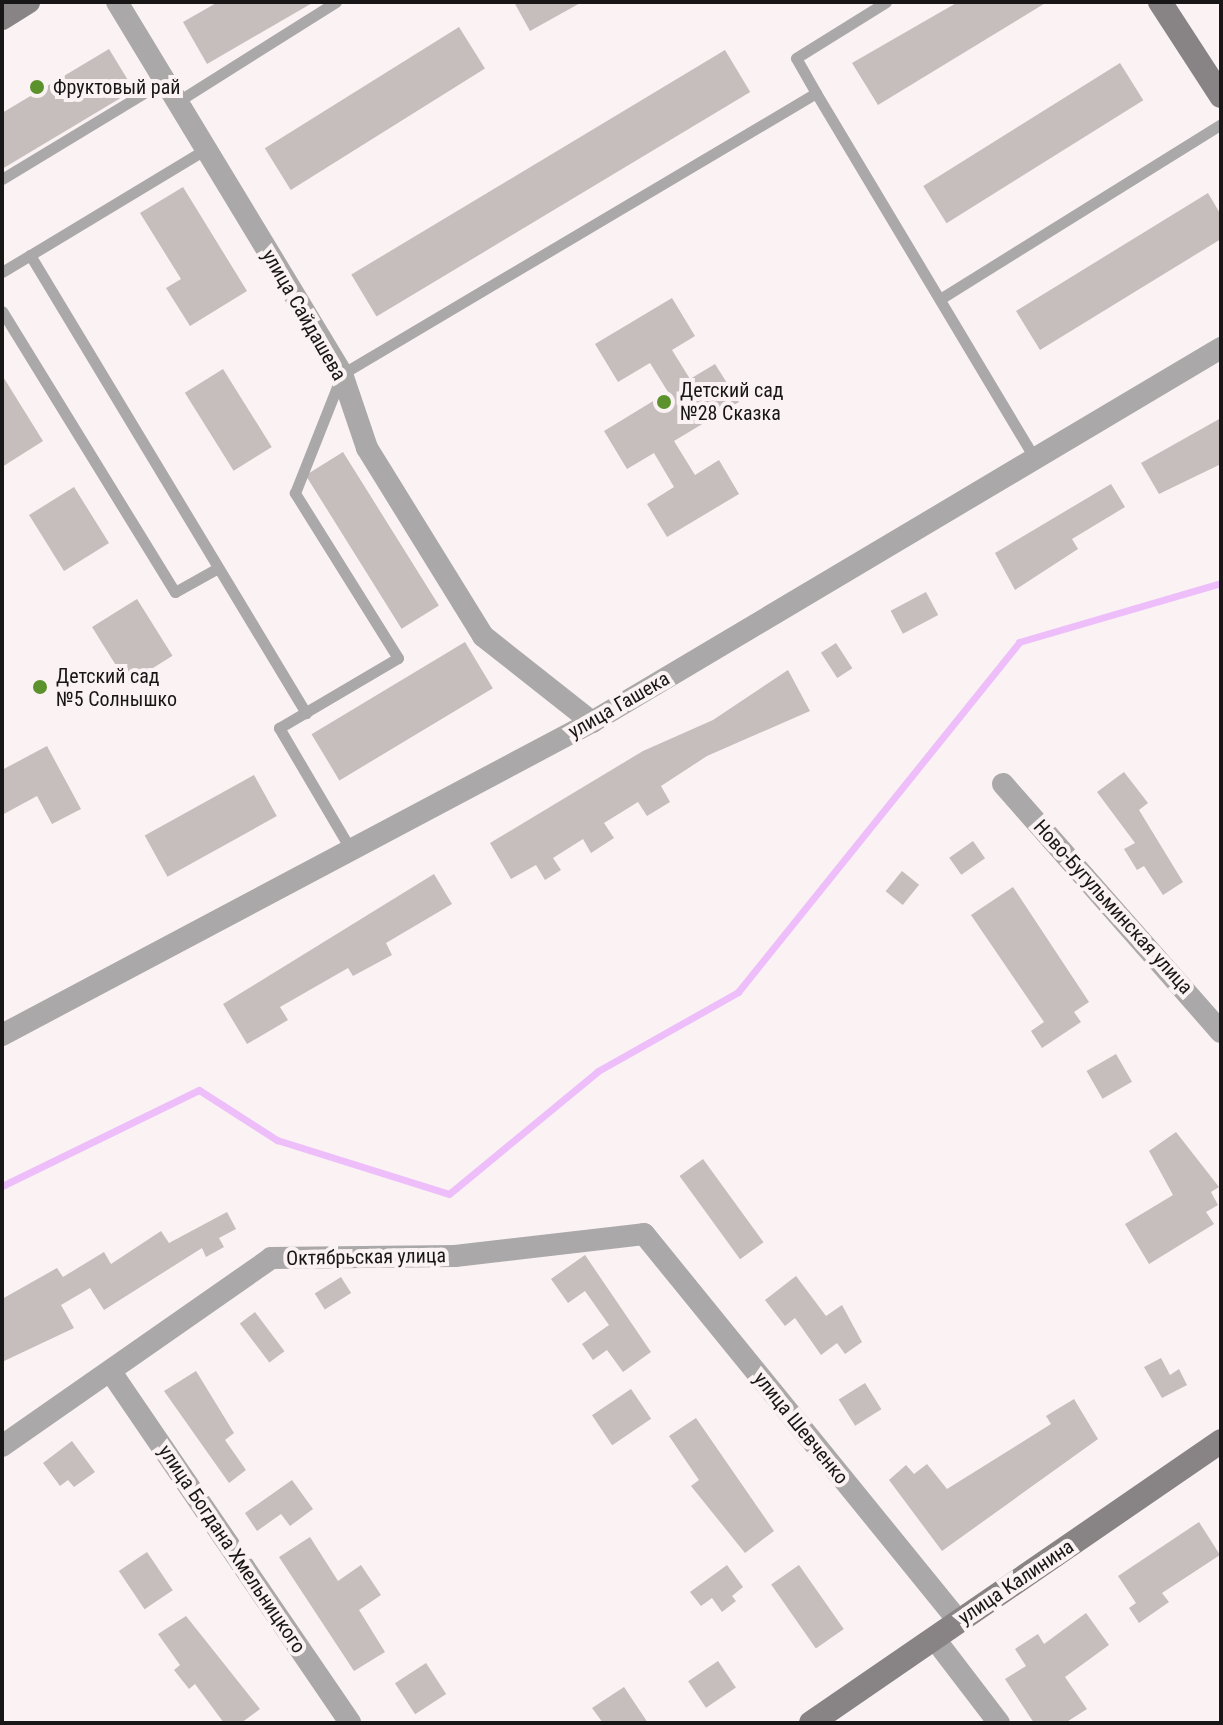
<!DOCTYPE html>
<meta charset="utf-8">
<style>
body{margin:0}
#map{position:relative;width:1223px;height:1725px;overflow:hidden;background:#faf2f3;font-family:"Roboto Condensed",sans-serif}
div>[style]{position:absolute}
[style*='--x']{left:calc(var(--x)*1px);top:calc(var(--y)*1px);width:calc(var(--w)*1px);rotate:calc(var(--a)*1deg)}
.stream>*{height:7px;margin:-3.5px;padding:0 3.5px;transform-origin:3.5px;border-radius:3.5px;background:#eebefb}
.building>*{inset:0;background:#c5bebc;transform-origin:0 0}
.lane>*{height:11px;margin:-5.5px;padding:0 5.5px;transform-origin:5.5px;border-radius:5.5px;background:#aba8aa}
.street>*{height:22px;margin:-11px;padding:0 11px;transform-origin:11px;border-radius:11px;background:#aba8aa}
.secondary>*{height:24px;margin:-12px;padding:0 12px;transform-origin:12px;border-radius:12px;background:#888486}
.dots>*{width:22px;height:22px;translate:-50% -50%;box-sizing:border-box;border:4px solid #faf2f3;border-radius:50%}
span{translate:-50% -50%;white-space:nowrap;text-align:center;line-height:1.15;-webkit-text-stroke:8px #faf2f3;paint-order:stroke}
.poi-label{font-size:20px;color:#181616}
.left{translate:0 -50%;text-align:left}
.street-label{font-size:20px;color:#181616}
.frame{position:absolute;inset:0;border:4px solid #181616;pointer-events:none}
</style>
<div id="map">
<div class="stream">
<i style="--x:2;--y:1186;--w:219;--a:-26"></i>
<i style="--x:199;--y:1090;--w:93;--a:32.7"></i>
<i style="--x:277;--y:1140;--w:180;--a:17.4"></i>
<i style="--x:449;--y:1194;--w:193;--a:-39.5"></i>
<i style="--x:598;--y:1071;--w:161;--a:-29.4"></i>
<i style="--x:738;--y:992;--w:449;--a:-51.2"></i>
<i style="--x:1019;--y:642;--w:210;--a:-16.3"></i>
</div>
<div class="building">
<i style="clip-path:polygon(218px 2px,314px 2px,207px 64px,183px 22px)"></i>
<i style="clip-path:polygon(514px 2px,582px 2px,530px 31px)"></i>
<i style="clip-path:polygon(958px 2px,1047px 2px,878px 105px,852px 63px)"></i>
<i style="left:459px;top:27px;width:49px;height:229px;rotate:58deg"></i>
<i style="clip-path:polygon(109px 49px,134px 90px,2px 169px,2px 113px)"></i>
<i style="left:725px;top:50px;width:49px;height:436px;rotate:59deg"></i>
<i style="left:1120px;top:63px;width:44px;height:232px;rotate:58deg"></i>
<i style="clip-path:polygon(183px 187px,247px 291px,190px 326px,166px 288px,181px 279px,140px 213px)"></i>
<i style="clip-path:polygon(1208px 193px,1221px 215px,1221px 239px,1040px 350px,1016px 311px)"></i>
<i style="clip-path:polygon(672px 298px,695px 336px,672px 350px,690px 379px,715px 364px,739px 402px,674px 441px,695px 475px,719px 460px,739px 494px,667px 537px,647px 504px,674px 487px,654px 453px,627px 469px,604px 431px,668px 392px,650px 363px,618px 382px,595px 344px)"></i>
<i style="left:223px;top:369px;width:92px;height:45px;rotate:58deg"></i>
<i style="clip-path:polygon(2px 375px,43px 441px,2px 467px)"></i>
<i style="clip-path:polygon(1221px 418px,1221px 464px,1159px 494px,1141px 463px)"></i>
<i style="left:343px;top:452px;width:181px;height:44px;rotate:58deg"></i>
<i style="clip-path:polygon(1111px 484px,1125px 507px,1072px 539px,1078px 549px,1015px 590px,995px 553px)"></i>
<i style="left:74px;top:487px;width:66px;height:53px;rotate:58deg"></i>
<i style="left:926px;top:592px;width:26px;height:40px;rotate:62deg"></i>
<i style="left:137px;top:599px;width:67px;height:53px;rotate:58deg"></i>
<i style="left:465px;top:642px;width:54px;height:179px;rotate:59deg"></i>
<i style="left:836px;top:643px;width:30px;height:18px;rotate:57deg"></i>
<i style="clip-path:polygon(788px 670px,810px 711px,707px 756px,661px 786px,670px 802px,647px 816px,638px 802px,604px 823px,614px 838px,591px 853px,583px 839px,553px 858px,561px 870px,545px 880px,536px 865px,511px 879px,490px 843px,643px 751px,713px 720px)"></i>
<i style="clip-path:polygon(47px 746px,81px 809px,52px 824px,37px 796px,2px 815px,2px 770px)"></i>
<i style="clip-path:polygon(1124px 772px,1148px 803px,1139px 810px,1183px 882px,1163px 895px,1144px 866px,1137px 870px,1124px 849px,1135px 843px,1097px 792px)"></i>
<i style="left:254px;top:775px;width:47px;height:125px;rotate:61deg"></i>
<i style="left:973px;top:841px;width:21px;height:29px;rotate:55deg"></i>
<i style="left:902px;top:871px;width:22px;height:26px;rotate:39deg"></i>
<i style="clip-path:polygon(434px 874px,452px 904px,386px 943px,392px 955px,353px 976px,348px 968px,280px 1007px,288px 1020px,247px 1044px,223px 1004px)"></i>
<i style="clip-path:polygon(1013px 887px,1089px 1002px,1074px 1012px,1081px 1022px,1042px 1048px,1031px 1031px,1044px 1022px,971px 915px)"></i>
<i style="left:1116px;top:1054px;width:32px;height:34px;rotate:60deg"></i>
<i style="clip-path:polygon(1176px 1132px,1219px 1187px,1211px 1192px,1218px 1205px,1206px 1212px,1214px 1224px,1149px 1264px,1125px 1224px,1173px 1195px,1149px 1151px)"></i>
<i style="left:703px;top:1159px;width:103px;height:29px;rotate:54deg"></i>
<i style="clip-path:polygon(227px 1212px,236px 1229px,219px 1238px,224px 1247px,206px 1257px,202px 1248px,104px 1310px,90px 1288px,61px 1305px,74px 1328px,2px 1362px,2px 1299px,57px 1268px,63px 1277px,104px 1252px,111px 1264px,161px 1231px,169px 1243px)"></i>
<i style="clip-path:polygon(585px 1255px,651px 1352px,623px 1372px,607px 1350px,593px 1360px,582px 1344px,609px 1325px,585px 1291px,568px 1303px,551px 1279px)"></i>
<i style="clip-path:polygon(796px 1276px,826px 1316px,842px 1305px,862px 1342px,845px 1354px,837px 1343px,821px 1355px,795px 1318px,785px 1326px,765px 1300px)"></i>
<i style="left:341px;top:1277px;width:19px;height:31px;rotate:58deg"></i>
<i style="left:255px;top:1312px;width:49px;height:19px;rotate:53deg"></i>
<i style="clip-path:polygon(1161px 1358px,1170px 1375px,1179px 1369px,1187px 1385px,1162px 1398px,1144px 1367px)"></i>
<i style="clip-path:polygon(196px 1371px,234px 1433px,225px 1440px,246px 1470px,229px 1483px,164px 1391px)"></i>
<i style="left:865px;top:1383px;width:31px;height:31px;rotate:58deg"></i>
<i style="left:631px;top:1389px;width:36px;height:47px;rotate:56deg"></i>
<i style="clip-path:polygon(1074px 1399px,1098px 1439px,942px 1551px,889px 1480px,906px 1465px,914px 1474px,927px 1464px,947px 1489px,1051px 1424px,1046px 1416px)"></i>
<i style="clip-path:polygon(696px 1418px,774px 1531px,745px 1553px,691px 1486px,699px 1480px,669px 1436px)"></i>
<i style="clip-path:polygon(72px 1441px,95px 1472px,74px 1487px,68px 1480px,60px 1486px,43px 1463px)"></i>
<i style="clip-path:polygon(292px 1480px,313px 1509px,290px 1526px,281px 1514px,257px 1531px,245px 1513px)"></i>
<i style="clip-path:polygon(1199px 1522px,1220px 1555px,1162px 1593px,1169px 1602px,1139px 1623px,1129px 1608px,1136px 1603px,1118px 1576px)"></i>
<i style="clip-path:polygon(310px 1537px,338px 1581px,361px 1565px,381px 1595px,359px 1610px,385px 1652px,354px 1671px,279px 1557px)"></i>
<i style="left:147px;top:1552px;width:46px;height:34px;rotate:56deg"></i>
<i style="clip-path:polygon(727px 1565px,743px 1587px,732px 1596px,736px 1601px,722px 1612px,712px 1598px,701px 1606px,690px 1592px)"></i>
<i style="left:799px;top:1565px;width:78px;height:34px;rotate:55deg"></i>
<i style="clip-path:polygon(1086px 1613px,1109px 1645px,1065px 1677px,1087px 1709px,1065px 1723px,1034px 1723px,1005px 1679px,1026px 1666px,1015px 1649px,1038px 1634px,1044px 1644px)"></i>
<i style="clip-path:polygon(186px 1616px,260px 1709px,241px 1723px,224px 1723px,195px 1684px,189px 1689px,174px 1670px,180px 1665px,158px 1634px)"></i>
<i style="left:718px;top:1661px;width:32px;height:36px;rotate:56deg"></i>
<i style="left:426px;top:1663px;width:37px;height:37px;rotate:57deg"></i>
<i style="clip-path:polygon(624px 1687px,648px 1723px,603px 1723px,592px 1708px)"></i>
</div>
<div class="lane">
<i style="--x:816;--y:93;--w:40;--a:-119.7"></i>
<i style="--x:796;--y:58;--w:106;--a:-31.9"></i>
<i style="--x:177;--y:102;--w:188;--a:-32.2"></i>
<i style="--x:206;--y:149;--w:205;--a:148.9"></i>
<i style="--x:30;--y:255;--w:535;--a:58.93"></i>
<i style="--x:2;--y:179;--w:189;--a:-31.2"></i>
<i style="--x:2;--y:272;--w:33;--a:-31"></i>
<i style="--x:940;--y:299;--w:331;--a:-31.9"></i>
<i style="--x:2;--y:311;--w:330;--a:58.4"></i>
<i style="--x:175;--y:592;--w:49;--a:-29.2"></i>
<i style="--x:351;--y:850;--w:142;--a:-120.5"></i>
<i style="--x:279;--y:728;--w:138;--a:-30.5"></i>
<i style="--x:398;--y:658;--w:195;--a:-122"></i>
<i style="--x:295;--y:493;--w:128;--a:-68.4"></i>
<i style="--x:342;--y:374;--w:551;--a:-30.66"></i>
<i style="--x:816;--y:93;--w:424;--a:59.1"></i>
</div>
<div class="street">
<i style="--x:117;--y:2;--w:435;--a:58.8"></i>
<i style="--x:342;--y:374;--w:78;--a:71.3"></i>
<i style="--x:367;--y:448;--w:221;--a:58.3"></i>
<i style="--x:483;--y:636;--w:139;--a:38.3"></i>
<i style="--x:1003;--y:784;--w:330;--a:48.7"></i>
<i style="--x:2;--y:1035;--w:668;--a:-27.95"></i>
<i style="--x:592;--y:722;--w:732;--a:-30.74"></i>
<i style="--x:113;--y:1375;--w:421;--a:55.7"></i>
<i style="--x:2;--y:1446;--w:328;--a:-34.9"></i>
<i style="--x:271;--y:1258;--w:184;--a:-0.6"></i>
<i style="--x:455;--y:1256;--w:190;--a:-6.6"></i>
<i style="--x:644;--y:1234;--w:498;--a:50.9"></i>
<i style="--x:934;--y:1638;--w:107;--a:52.6"></i>
</div>
<div class="secondary">
<i style="--x:1160;--y:2;--w:112;--a:57"></i>
<i style="--x:2;--y:18;--w:31;--a:-32"></i>
<i style="--x:811;--y:1723;--w:498;--a:-34.5"></i>
</div>
<div class="dots">
<i style="left:37px;top:87px;background:#5c922c"></i>
<i style="left:664px;top:402px;background:#5c922c"></i>
<i style="left:40px;top:687px;background:#5c922c"></i>
</div>
<div class="poi-label">
<span class="left" style="left:53px;top:87px">Фруктовый рай</span>
<span class="left" style="left:680px;top:402px">Детский сад<br>№28 Сказка</span>
<span class="left" style="left:56px;top:688px">Детский сад<br>№5 Солнышко</span>
</div>
<div class="street-label">
<span style="left:304px;top:315px;rotate:60deg">улица Сайдашева</span>
<span style="left:619px;top:705px;rotate:-30deg">улица Гашека</span>
<span style="left:1113px;top:907px;rotate:48deg">Ново-Бугульминская улица</span>
<span style="left:366px;top:1257px;rotate:-1deg">Октябрьская улица</span>
<span style="left:801px;top:1428px;rotate:51deg">улица Шевченко</span>
<span style="left:232px;top:1549px;rotate:56deg">улица Богдана Хмельницкого</span>
<span style="left:1016px;top:1582px;rotate:-34deg">улица Калинина</span>
</div>
<div class="frame"></div>
</div>
